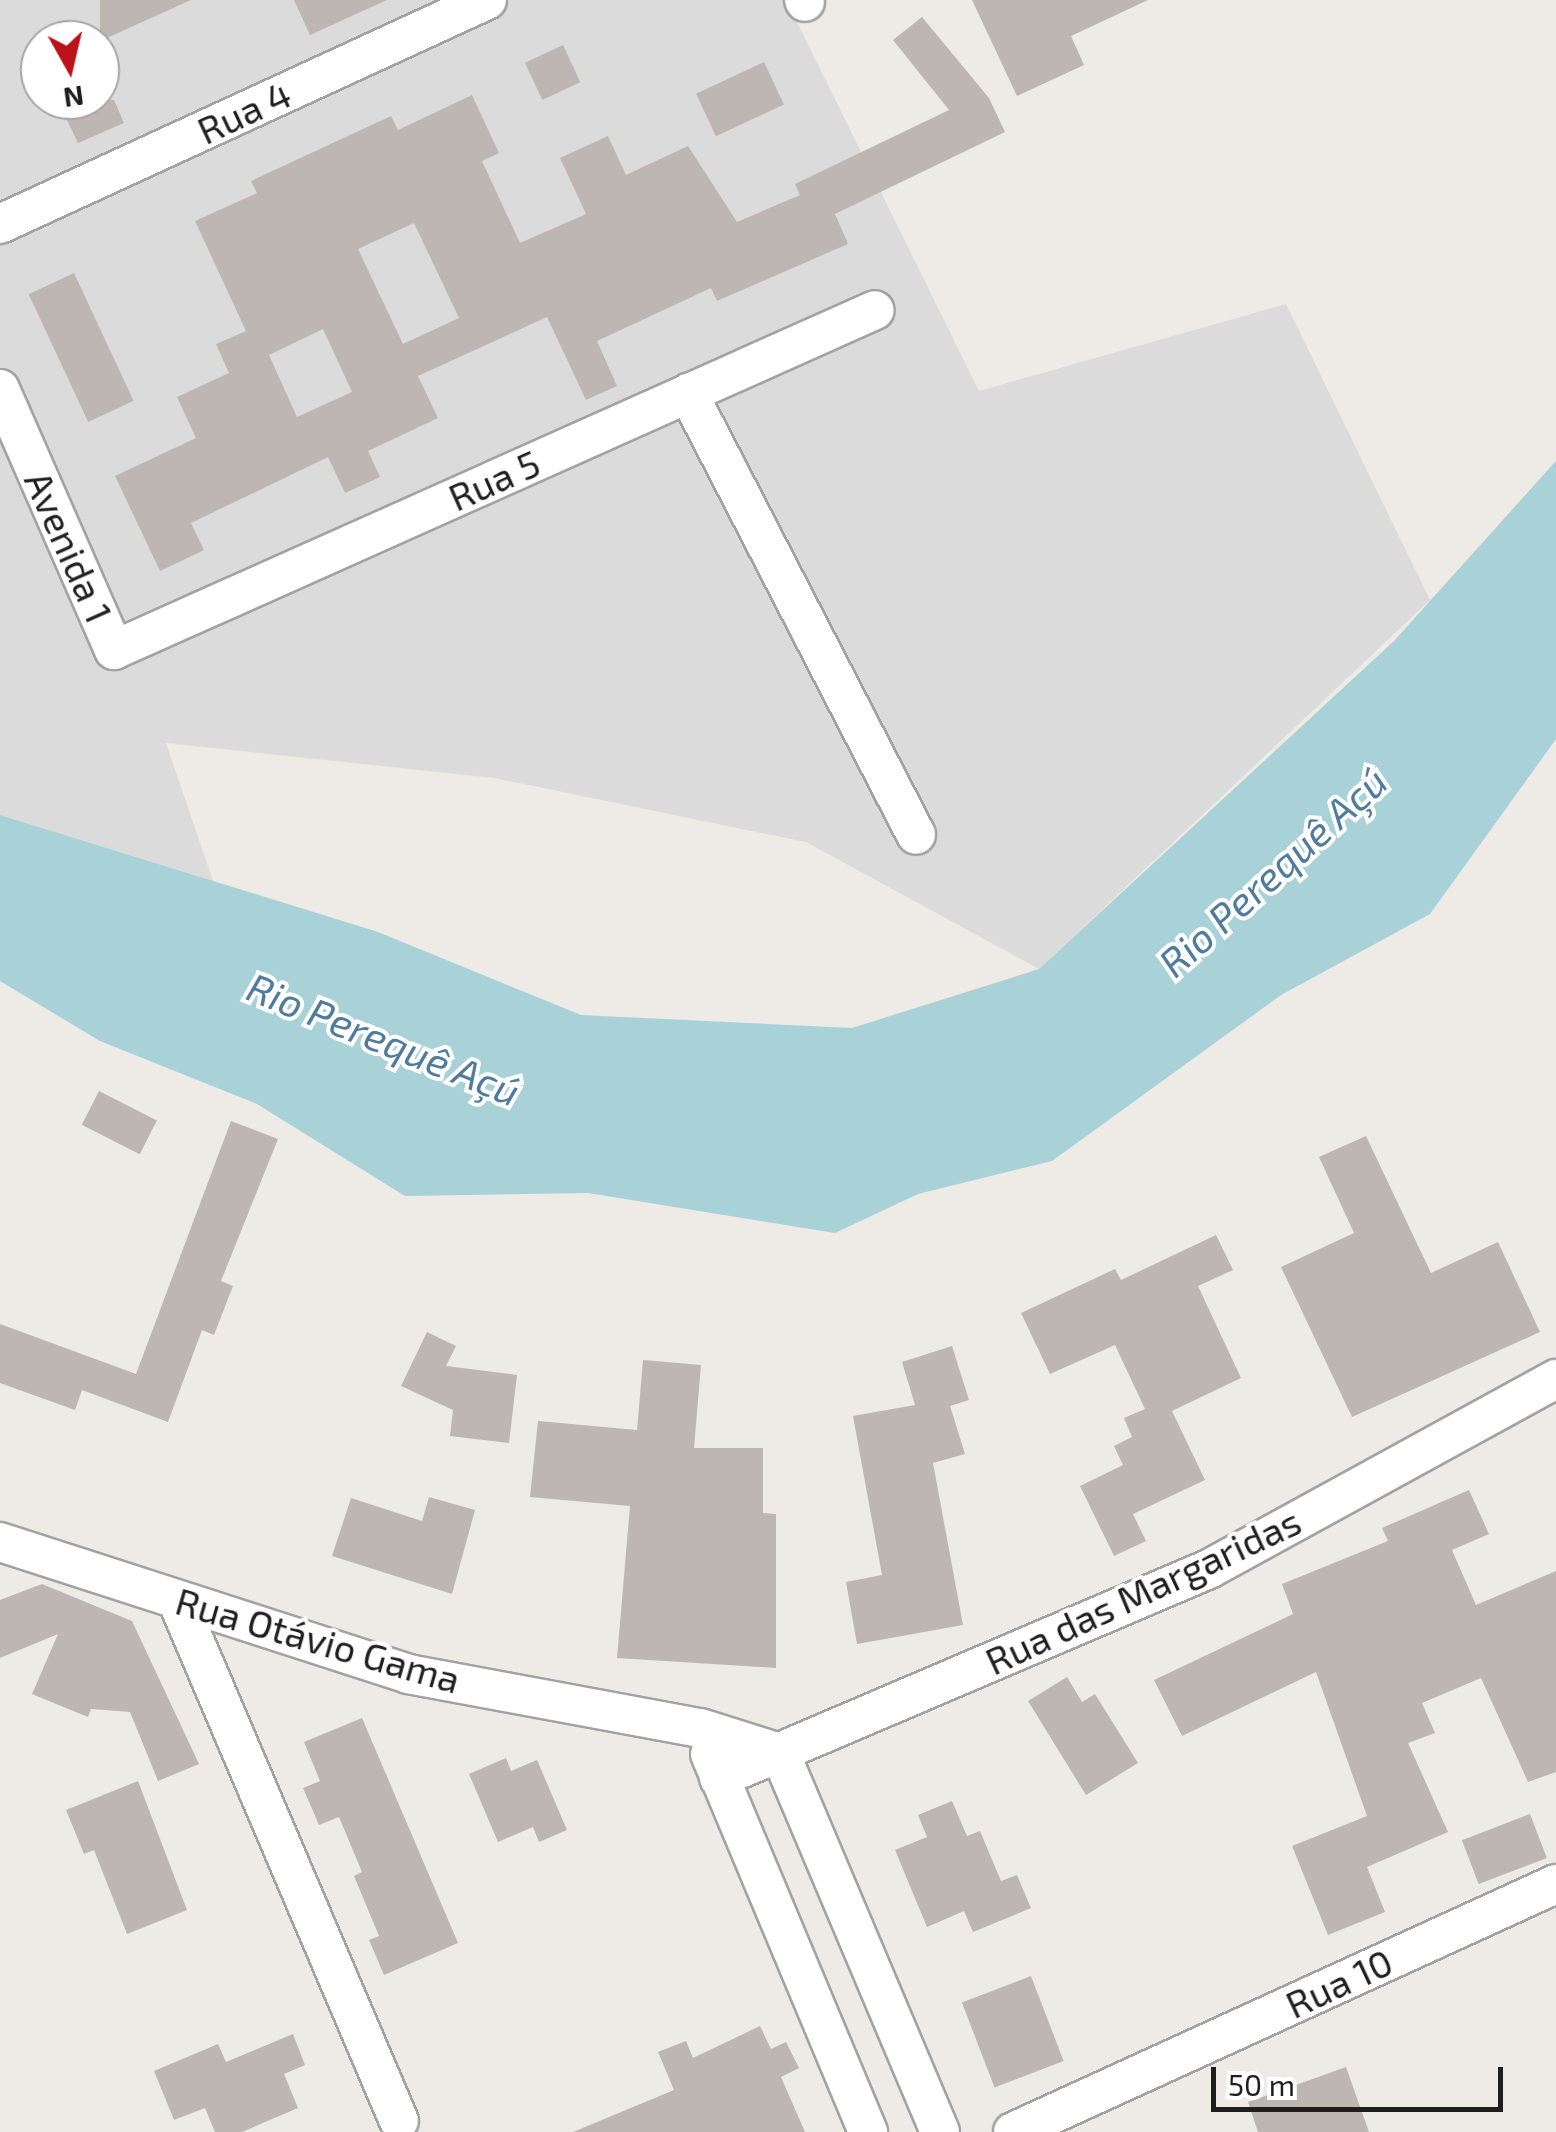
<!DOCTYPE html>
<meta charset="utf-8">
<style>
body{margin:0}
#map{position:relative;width:1556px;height:2132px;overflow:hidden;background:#eeeae5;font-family:"Exo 2",sans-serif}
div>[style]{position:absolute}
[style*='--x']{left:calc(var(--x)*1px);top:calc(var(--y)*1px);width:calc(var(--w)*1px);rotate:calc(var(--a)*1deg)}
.residential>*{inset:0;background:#dcdbdb}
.water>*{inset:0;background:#a8d1d8}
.building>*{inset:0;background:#beb6b2;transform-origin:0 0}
.roads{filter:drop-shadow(2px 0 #a2a2a2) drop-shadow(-2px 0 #a2a2a2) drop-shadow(0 2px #a2a2a2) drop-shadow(0 -2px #a2a2a2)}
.minor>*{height:38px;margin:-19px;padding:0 19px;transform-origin:19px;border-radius:19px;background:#fff}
span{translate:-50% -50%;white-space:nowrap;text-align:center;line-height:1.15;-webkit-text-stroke:8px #fff;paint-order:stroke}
.street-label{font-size:38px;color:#1e1e1e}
.water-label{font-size:40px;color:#4f7b9f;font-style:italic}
.north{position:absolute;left:20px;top:20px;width:100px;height:100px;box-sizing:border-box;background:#fff;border:2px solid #a5a5a5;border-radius:50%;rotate:172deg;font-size:28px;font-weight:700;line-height:40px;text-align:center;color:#1e1e1e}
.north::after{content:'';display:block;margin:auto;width:35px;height:45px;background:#bc101b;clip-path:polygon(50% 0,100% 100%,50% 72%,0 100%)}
.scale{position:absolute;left:1211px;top:2067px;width:292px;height:45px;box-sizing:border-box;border:5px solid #1e1e1e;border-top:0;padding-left:12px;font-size:30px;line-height:35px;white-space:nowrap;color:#1e1e1e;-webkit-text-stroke:8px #fff;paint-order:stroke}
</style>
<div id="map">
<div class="residential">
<i style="clip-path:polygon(evenodd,0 0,786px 0,979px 391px,1286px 304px,1430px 600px,1039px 969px,806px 842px,494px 778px,166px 743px,213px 881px,0 815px,0 0,40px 40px,100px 40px,100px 100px,40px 100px,40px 40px)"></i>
</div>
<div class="water">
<i style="clip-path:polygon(1556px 461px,1556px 739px,1430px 914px,1281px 995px,1052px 1161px,918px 1194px,835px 1233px,588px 1193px,405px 1196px,257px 1104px,100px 1041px,0 981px,0 815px,378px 932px,581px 1015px,852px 1028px,1039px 969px,1394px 641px)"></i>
</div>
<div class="building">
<i style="clip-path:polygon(100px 0,191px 0,100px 41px)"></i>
<i style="clip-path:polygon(294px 0,387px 0,310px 35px)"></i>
<i style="clip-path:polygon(972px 0,1148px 0,1071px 36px,1084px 65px,1017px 96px)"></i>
<i style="clip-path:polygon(evenodd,922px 17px,989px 98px,1005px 132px,835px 214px,848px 244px,717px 301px,711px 288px,597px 341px,617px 386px,586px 400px,547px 317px,418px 376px,438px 418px,368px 451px,380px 477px,345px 493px,328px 457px,191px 523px,204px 550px,160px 571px,115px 476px,196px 438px,177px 397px,229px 373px,216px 344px,246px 331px,195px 221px,257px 193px,251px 181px,391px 116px,398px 130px,472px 95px,499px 153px,482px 161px,520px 243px,586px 214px,560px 158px,608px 136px,626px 175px,688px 146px,737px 222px,800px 195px,795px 184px,949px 110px,893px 40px,922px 17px,414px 223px,459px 318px,403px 344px,358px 249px,414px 223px,922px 17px,323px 329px,352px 392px,297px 417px,269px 355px,323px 329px)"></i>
<i style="left:563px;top:45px;width:41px;height:42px;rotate:65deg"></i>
<i style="left:764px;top:62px;width:47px;height:75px;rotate:65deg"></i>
<i style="clip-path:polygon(73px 100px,114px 100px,124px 123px,78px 143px,65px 116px,78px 110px)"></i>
<i style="left:74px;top:273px;width:141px;height:50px;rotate:65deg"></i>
<i style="left:99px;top:1091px;width:65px;height:38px;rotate:27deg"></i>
<i style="clip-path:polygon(231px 1121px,278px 1139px,221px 1281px,233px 1286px,214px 1335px,202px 1330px,168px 1422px,82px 1390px,75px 1410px,0 1383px,0 1324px,136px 1374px)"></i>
<i style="clip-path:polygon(1366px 1136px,1431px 1273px,1498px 1242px,1540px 1332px,1352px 1417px,1281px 1267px,1354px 1233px,1319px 1157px)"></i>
<i style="clip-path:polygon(1216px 1235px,1233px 1270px,1198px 1286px,1241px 1378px,1172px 1411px,1205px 1480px,1133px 1514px,1146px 1541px,1114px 1556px,1080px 1486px,1123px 1465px,1114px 1446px,1132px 1437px,1124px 1418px,1145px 1409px,1115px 1345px,1050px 1374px,1021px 1313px,1115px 1269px,1121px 1280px)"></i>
<i style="clip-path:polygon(427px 1332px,456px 1346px,446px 1366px,517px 1375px,509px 1443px,450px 1436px,453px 1410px,401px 1386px)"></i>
<i style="clip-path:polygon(952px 1346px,969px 1400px,950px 1406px,965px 1454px,933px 1463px,963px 1625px,857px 1644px,846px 1582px,882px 1575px,853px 1416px,915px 1405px,902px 1362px)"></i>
<i style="clip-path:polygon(643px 1360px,701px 1365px,694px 1448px,763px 1448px,763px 1513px,776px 1514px,776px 1668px,617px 1658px,630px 1506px,530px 1497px,538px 1421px,637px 1430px)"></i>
<i style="clip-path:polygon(1469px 1490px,1489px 1534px,1452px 1550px,1476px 1605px,1556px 1571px,1556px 1772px,1528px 1782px,1481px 1678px,1422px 1703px,1435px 1733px,1408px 1743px,1448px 1832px,1367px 1867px,1385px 1912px,1328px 1935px,1292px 1846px,1367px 1816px,1316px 1672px,1182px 1736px,1154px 1680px,1293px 1614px,1282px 1584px,1388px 1541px,1382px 1528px)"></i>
<i style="clip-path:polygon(429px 1497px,475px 1510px,452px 1594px,332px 1556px,351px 1498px,422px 1521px)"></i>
<i style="clip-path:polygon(42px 1584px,132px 1621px,199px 1764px,158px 1781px,130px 1712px,91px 1709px,88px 1717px,32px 1694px,58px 1634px,0 1658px,0 1600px)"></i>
<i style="clip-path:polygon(1067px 1677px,1082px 1702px,1095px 1694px,1138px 1763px,1086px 1795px,1028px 1701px)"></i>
<i style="clip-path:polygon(362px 1718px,458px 1943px,384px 1975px,369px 1940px,379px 1936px,354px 1876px,362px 1872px,339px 1817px,319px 1825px,303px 1788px,320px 1781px,304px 1742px)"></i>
<i style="clip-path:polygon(506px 1758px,511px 1771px,537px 1760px,567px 1830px,539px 1842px,533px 1827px,498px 1842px,469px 1774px)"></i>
<i style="clip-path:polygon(138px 1781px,187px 1910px,127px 1934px,94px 1850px,84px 1854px,66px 1810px)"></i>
<i style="clip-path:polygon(952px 1801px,967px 1836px,980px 1831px,1001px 1881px,1017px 1875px,1031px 1908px,973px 1932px,964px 1911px,927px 1927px,895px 1850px,927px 1837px,918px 1815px)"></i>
<i style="left:1530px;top:1814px;width:47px;height:73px;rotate:69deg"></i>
<i style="left:1031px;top:1976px;width:91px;height:74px;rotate:69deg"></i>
<i style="clip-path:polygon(760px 2026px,771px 2049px,786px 2042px,799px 2068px,781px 2077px,805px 2132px,573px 2132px,674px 2090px,658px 2052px,686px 2041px,693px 2058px)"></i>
<i style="clip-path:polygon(293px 2034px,305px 2065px,284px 2074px,298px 2108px,242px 2132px,215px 2132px,205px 2108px,174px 2120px,154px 2071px,218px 2044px,226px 2062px)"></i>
<i style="clip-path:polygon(1346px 2067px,1369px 2132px,1258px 2132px,1248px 2102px)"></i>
</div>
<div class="roads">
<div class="minor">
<i style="--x:804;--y:0;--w:2;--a:63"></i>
<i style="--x:0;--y:224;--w:536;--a:-24.7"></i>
<i style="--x:0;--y:389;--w:285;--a:66.4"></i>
<i style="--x:114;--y:650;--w:833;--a:-24.07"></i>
<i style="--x:688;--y:393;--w:497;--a:62.7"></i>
<i style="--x:0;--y:1542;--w:429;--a:17.9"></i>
<i style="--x:408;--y:1674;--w:297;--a:10.5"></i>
<i style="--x:700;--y:1728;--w:84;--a:17.4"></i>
<i style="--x:780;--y:1753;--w:411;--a:67.1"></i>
<i style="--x:177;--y:1600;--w:566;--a:66.92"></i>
<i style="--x:710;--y:1754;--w:410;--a:67.3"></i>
<i style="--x:719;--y:1778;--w:533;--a:-23.1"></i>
<i style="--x:1209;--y:1569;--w:396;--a:-28.7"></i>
<i style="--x:1013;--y:2132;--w:597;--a:-24.55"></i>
</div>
</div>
<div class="street-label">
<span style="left:244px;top:112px;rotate:-25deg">Rua 4</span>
<span style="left:494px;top:480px;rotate:-24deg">Rua 5</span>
<span style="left:69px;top:547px;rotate:66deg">Avenida 1</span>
<span style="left:1143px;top:1591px;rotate:-25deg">Rua das Margaridas</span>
<span style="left:318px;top:1640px;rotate:16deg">Rua Otávio Gama</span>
<span style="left:1339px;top:1983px;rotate:-25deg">Rua 10</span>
</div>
<div class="water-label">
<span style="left:1272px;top:871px;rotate:-42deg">Rio Perequê Açú</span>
<span style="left:384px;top:1038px;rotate:22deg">Rio Perequê Açú</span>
</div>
<div class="north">N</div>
<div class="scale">50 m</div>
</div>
